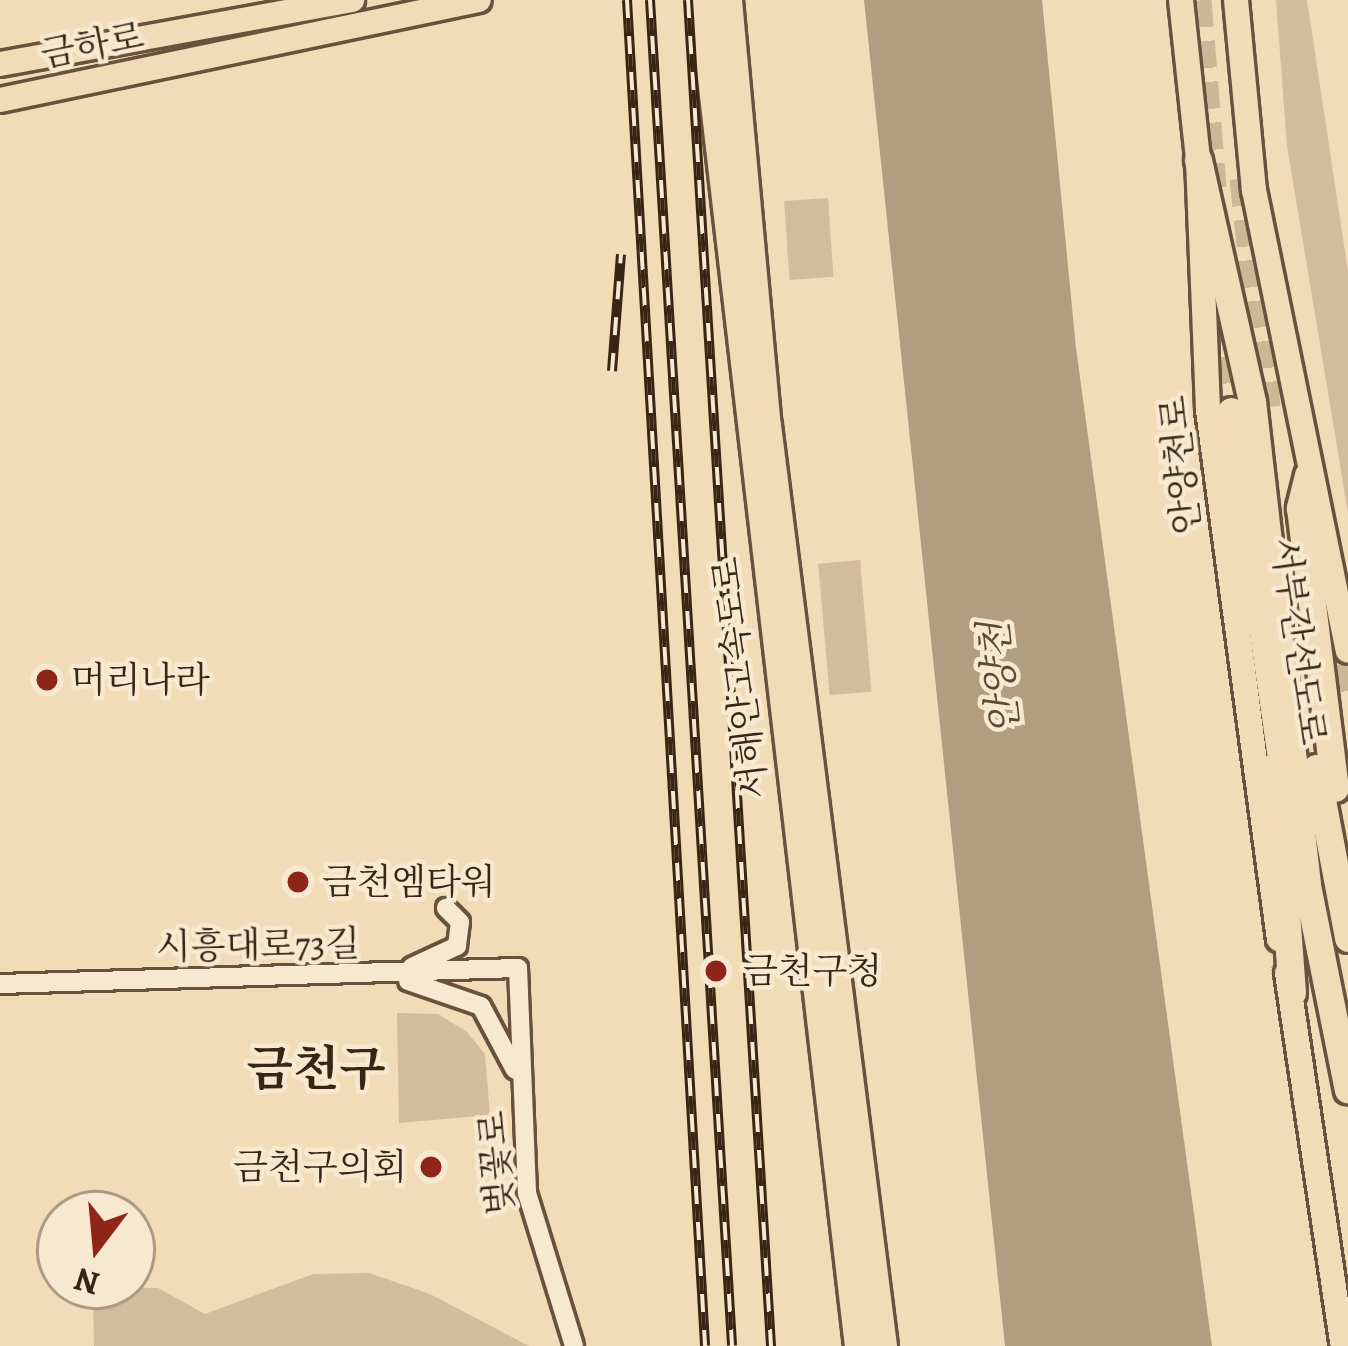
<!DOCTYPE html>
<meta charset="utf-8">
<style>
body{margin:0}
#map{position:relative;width:1348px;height:1346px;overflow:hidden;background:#f2dbb7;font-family:Alegreya,"Noto Serif KR",serif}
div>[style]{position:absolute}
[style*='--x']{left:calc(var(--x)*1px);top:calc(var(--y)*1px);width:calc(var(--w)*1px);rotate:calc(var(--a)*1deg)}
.green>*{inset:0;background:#d3bc9b;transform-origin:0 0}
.water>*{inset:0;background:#b39d80}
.highway-tunnel>*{height:27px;margin-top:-13.5px;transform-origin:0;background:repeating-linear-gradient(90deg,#cdb796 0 27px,transparent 0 41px)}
.roads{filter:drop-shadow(3px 0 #68523d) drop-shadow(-3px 0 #68523d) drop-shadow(0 3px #68523d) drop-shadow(0 -3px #68523d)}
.minor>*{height:18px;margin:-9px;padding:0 9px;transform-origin:9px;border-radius:9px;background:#f7e8d0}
.major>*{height:24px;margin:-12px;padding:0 12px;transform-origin:12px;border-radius:12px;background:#f2dbb7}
.highway>*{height:27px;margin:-13.5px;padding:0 13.5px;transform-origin:13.5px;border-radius:13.5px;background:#f2dbb7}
.rail>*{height:10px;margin-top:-5px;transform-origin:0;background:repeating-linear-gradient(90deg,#f7e8d0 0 18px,#3a2514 0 36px);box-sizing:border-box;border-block:3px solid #3a2514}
.dots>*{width:33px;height:33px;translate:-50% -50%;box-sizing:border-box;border:6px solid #f7e8d0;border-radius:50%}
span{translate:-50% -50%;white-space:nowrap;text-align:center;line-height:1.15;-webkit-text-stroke:9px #f7e8d0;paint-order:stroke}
.street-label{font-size:36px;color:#3a2514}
.poi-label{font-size:36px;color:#3a2514}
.left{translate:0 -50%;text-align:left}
.right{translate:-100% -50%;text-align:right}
.water-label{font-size:39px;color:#5e4934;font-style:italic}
.district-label{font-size:48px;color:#3a2514;font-weight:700}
.north{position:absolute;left:36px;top:1190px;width:120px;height:120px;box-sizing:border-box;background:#f7e8d0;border:3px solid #ab9a85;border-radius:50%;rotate:196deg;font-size:33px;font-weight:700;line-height:48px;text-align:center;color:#3a2514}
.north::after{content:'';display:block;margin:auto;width:42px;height:54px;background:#8f2418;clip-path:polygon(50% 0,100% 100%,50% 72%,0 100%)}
</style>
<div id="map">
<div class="green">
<i style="clip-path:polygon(1276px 0,1307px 0,1348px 271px,1348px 513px,1287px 146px)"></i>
<i style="left:828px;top:198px;width:79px;height:44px;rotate:86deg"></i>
<i style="left:860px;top:560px;width:132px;height:42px;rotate:85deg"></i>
<i style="clip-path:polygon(397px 1013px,438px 1014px,467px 1032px,485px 1054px,490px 1115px,399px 1123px)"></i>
<i style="clip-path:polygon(369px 1273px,430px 1294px,529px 1346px,94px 1346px,93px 1287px,158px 1288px,205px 1314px,313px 1274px)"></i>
</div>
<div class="water">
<i style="clip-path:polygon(864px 0,1042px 0,1076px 348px,1212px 1346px,1005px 1346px)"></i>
</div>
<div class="highway-tunnel">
<i style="--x:1198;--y:0;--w:188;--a:85.4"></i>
<i style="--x:1243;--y:178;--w:230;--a:84"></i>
<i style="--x:1223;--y:315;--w:96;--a:85.2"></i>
<i style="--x:1332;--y:624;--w:80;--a:78.4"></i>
</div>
<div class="roads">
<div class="minor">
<i style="--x:412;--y:967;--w:50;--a:-25"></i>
<i style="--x:457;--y:946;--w:24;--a:-83"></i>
<i style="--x:460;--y:922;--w:20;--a:-135"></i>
<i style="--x:408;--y:981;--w:77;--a:18.9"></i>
<i style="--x:481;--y:1006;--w:72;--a:62"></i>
<i style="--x:0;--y:984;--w:518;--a:-1.77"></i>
<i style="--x:518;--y:968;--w:225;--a:87.7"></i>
<i style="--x:527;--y:1193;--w:160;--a:72.9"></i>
</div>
<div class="major">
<i style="--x:1181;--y:0;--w:161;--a:83.9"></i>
<i style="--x:1198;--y:160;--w:250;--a:87.7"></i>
<i style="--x:1208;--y:410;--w:534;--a:82.36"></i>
<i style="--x:1236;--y:0;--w:191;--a:84.6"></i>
<i style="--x:1254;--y:190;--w:470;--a:78.5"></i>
<i style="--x:0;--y:64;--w:358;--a:-10.3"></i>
<i style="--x:0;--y:100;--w:489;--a:-11.8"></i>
<i style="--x:1287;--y:973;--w:377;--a:81.5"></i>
</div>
<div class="highway">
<i style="--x:702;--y:0;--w:1355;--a:83.39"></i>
<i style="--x:728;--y:0;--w:427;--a:84.8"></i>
<i style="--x:767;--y:425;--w:928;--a:82.82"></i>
<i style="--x:1198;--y:160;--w:247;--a:77.4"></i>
<i style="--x:1252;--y:401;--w:484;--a:83.5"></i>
<i style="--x:1231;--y:411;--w:379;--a:81.8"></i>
<i style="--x:1308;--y:475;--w:34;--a:104"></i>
<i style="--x:1300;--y:508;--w:282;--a:82.9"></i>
<i style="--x:1275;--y:766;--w:227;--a:85.7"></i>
<i style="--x:1316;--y:768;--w:173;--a:79.3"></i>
<i style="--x:1303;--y:865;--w:229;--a:78.7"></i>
</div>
</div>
<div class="rail">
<i style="--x:627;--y:0;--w:1348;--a:86.68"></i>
<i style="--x:650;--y:0;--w:1348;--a:86.51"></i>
<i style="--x:688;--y:0;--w:1349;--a:86.47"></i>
<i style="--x:612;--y:371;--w:117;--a:-85.6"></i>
</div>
<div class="dots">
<i style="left:47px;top:680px;background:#8f2418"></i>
<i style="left:298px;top:882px;background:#8f2418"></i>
<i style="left:716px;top:971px;background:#8f2418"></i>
<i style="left:431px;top:1167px;background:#8f2418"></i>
</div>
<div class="street-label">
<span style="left:92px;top:45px;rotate:-11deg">금하로</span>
<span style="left:1180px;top:465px;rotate:-96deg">안양천로</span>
<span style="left:1299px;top:641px;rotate:82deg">서부간선도로</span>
<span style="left:740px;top:678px;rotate:-97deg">서해안고속도로</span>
<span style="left:258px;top:945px;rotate:-1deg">시흥대로73길</span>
<span style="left:496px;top:1163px;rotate:-95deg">벚꽃로</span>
</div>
<div class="poi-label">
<span class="left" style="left:71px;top:680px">머리나라</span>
<span class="left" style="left:322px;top:882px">금천엠타워</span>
<span class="left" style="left:743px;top:971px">금천구청</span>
<span class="right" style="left:407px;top:1167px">금천구의회</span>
</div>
<div class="water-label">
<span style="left:1000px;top:678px;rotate:-96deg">안양천</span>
</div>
<div class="district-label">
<span style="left:316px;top:1070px">금천구</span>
</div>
<div class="north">N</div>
</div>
